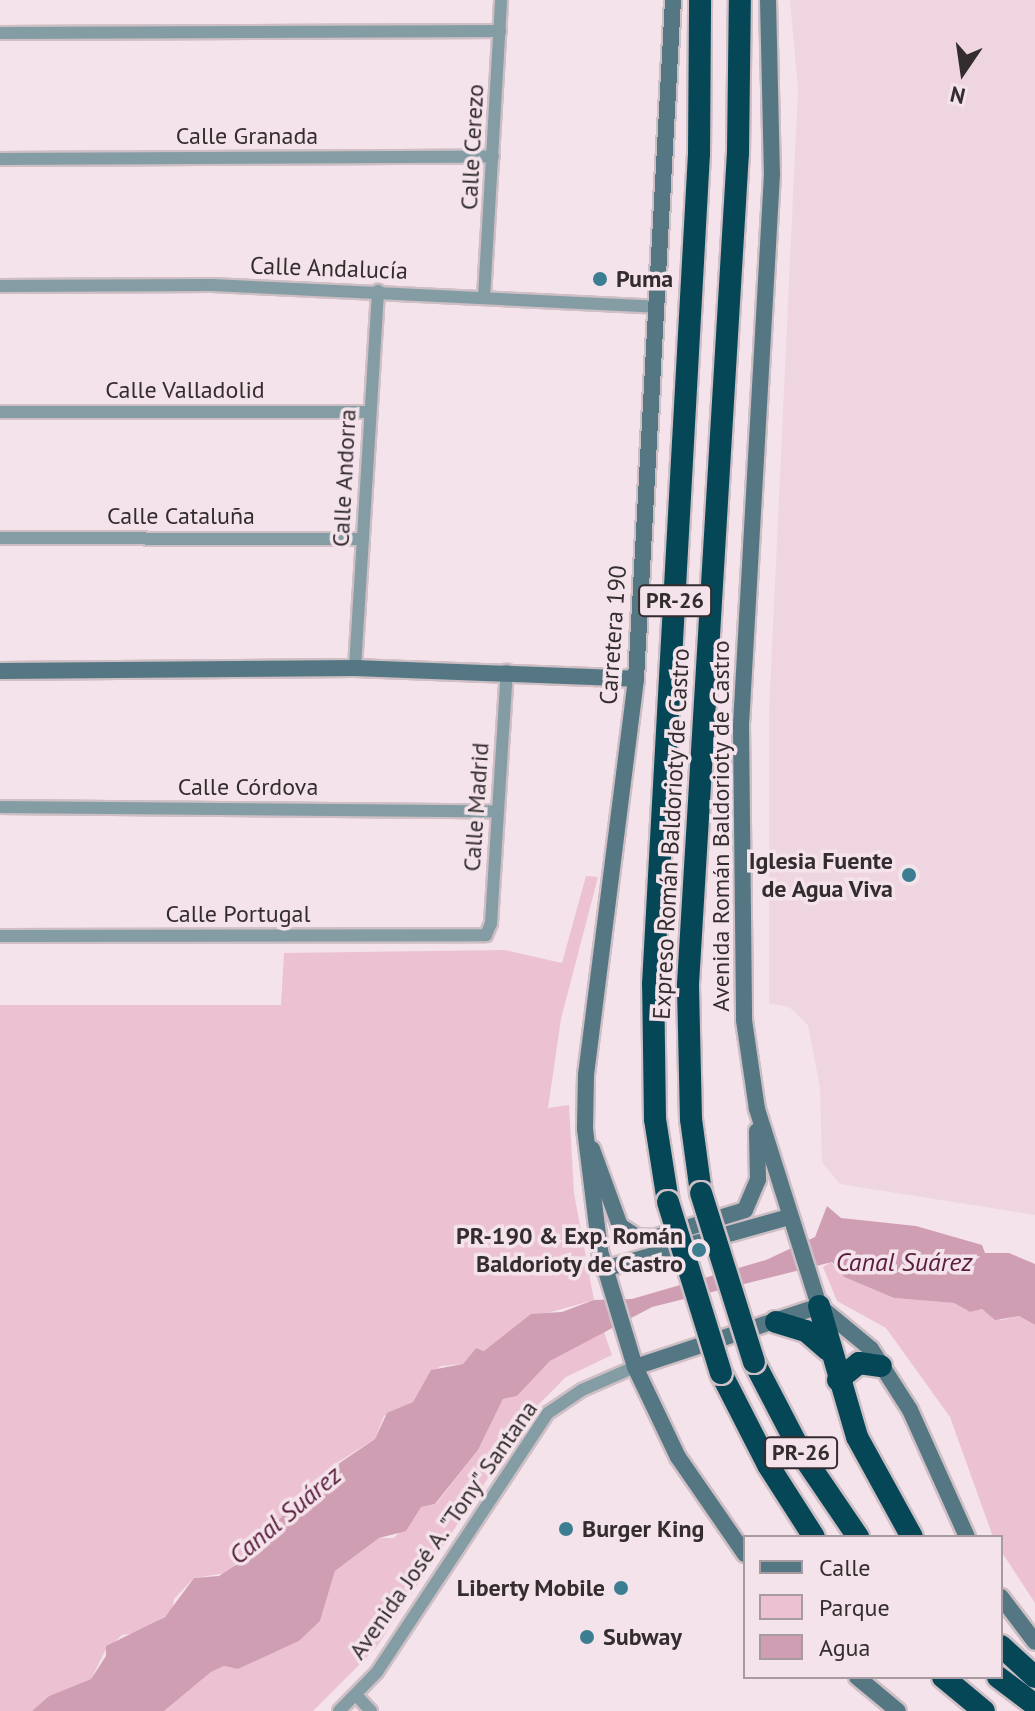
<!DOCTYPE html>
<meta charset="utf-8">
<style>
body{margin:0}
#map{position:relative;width:1035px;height:1711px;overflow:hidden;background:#f4e3ea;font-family:"PT Sans",sans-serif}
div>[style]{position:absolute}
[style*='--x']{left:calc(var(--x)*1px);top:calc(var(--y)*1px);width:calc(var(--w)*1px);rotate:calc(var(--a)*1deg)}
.built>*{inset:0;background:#eed5df}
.green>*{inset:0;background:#ecc2d3}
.water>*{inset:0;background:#d09eb3}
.roads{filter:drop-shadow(2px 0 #cebfc5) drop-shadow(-2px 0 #cebfc5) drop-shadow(0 2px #cebfc5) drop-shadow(0 -2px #cebfc5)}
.street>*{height:12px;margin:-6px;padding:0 6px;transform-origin:6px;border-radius:6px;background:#849ca4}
.secondary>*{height:16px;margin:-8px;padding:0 8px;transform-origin:8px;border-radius:8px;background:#547783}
.highway>*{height:22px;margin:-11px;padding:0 11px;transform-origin:11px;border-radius:11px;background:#054757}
.bridges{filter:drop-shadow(2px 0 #cebfc5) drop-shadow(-2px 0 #cebfc5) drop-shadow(0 2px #cebfc5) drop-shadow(0 -2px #cebfc5)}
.highway-bridge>*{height:22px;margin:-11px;padding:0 11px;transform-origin:11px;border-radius:11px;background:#054757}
.dots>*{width:22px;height:22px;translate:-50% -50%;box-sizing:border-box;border:4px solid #f4e3ea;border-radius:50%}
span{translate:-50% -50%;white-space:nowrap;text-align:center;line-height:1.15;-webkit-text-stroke:7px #f4e3ea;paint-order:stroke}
.shield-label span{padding:2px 6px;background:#f4e3ea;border:2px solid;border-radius:6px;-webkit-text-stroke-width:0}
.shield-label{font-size:22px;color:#342d30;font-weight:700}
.street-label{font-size:24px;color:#342d30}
.poi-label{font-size:24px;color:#342d30;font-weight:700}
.left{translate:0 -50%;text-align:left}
.right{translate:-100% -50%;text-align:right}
.water-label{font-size:26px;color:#5a1e3d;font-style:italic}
.legend{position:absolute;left:743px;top:1535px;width:260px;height:144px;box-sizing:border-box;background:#f4e3ea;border:2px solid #a79aa0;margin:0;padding:10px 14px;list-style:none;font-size:24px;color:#342d30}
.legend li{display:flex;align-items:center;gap:16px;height:40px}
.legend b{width:40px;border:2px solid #a79aa0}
.north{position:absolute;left:923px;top:32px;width:80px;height:80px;-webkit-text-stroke:6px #f4e3ea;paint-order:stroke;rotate:193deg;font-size:22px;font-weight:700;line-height:32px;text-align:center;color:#342d30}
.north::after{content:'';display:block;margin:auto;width:28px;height:36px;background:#342d30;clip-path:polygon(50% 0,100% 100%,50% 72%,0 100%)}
</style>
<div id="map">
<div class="built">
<i style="clip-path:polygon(790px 0,1035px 0,1035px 1215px,840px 1184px,822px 1162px,820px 1088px,808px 1025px,789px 1007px,769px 1003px,769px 712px,798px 89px)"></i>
</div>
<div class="green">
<i style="clip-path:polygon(586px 876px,598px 877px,561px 1019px,548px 1108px,569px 1105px,574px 1193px,594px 1300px,544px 1314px,484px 1351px,476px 1348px,463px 1364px,441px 1366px,429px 1374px,413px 1402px,384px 1416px,375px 1439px,335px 1464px,227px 1573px,194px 1578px,174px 1599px,172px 1612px,137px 1633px,122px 1635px,105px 1651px,91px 1679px,49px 1696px,32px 1711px,0 1711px,0 1005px,281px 1005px,284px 953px,505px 950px,562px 963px)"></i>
<i style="clip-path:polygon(831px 1262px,844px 1277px,894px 1298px,954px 1303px,970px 1312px,981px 1309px,1001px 1320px,1019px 1316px,1035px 1325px,1035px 1603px,1001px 1551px,1001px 1537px,993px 1537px,950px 1417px,886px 1328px,837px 1301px,823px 1267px)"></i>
<i style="clip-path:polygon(604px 1332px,612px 1355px,566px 1377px,532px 1411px,376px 1648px,313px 1711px,164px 1711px,211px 1672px,224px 1666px,238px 1669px,299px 1641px,320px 1621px,335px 1571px,379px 1538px,394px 1538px,421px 1507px,436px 1504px,478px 1450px,503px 1399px,517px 1396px,550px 1361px)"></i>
</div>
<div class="water">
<i style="clip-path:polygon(827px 1206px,841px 1218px,916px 1226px,982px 1245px,985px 1253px,1009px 1253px,1035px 1264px,1035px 1325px,1019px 1316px,995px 1320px,982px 1309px,970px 1312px,954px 1303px,894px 1298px,844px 1277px,832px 1262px,652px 1307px,550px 1361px,517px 1396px,503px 1399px,478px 1450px,435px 1504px,421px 1507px,406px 1531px,379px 1538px,335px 1571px,320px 1621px,299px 1641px,238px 1669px,224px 1666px,211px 1672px,164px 1711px,32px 1711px,49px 1696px,91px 1679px,106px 1656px,106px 1646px,165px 1617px,194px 1578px,219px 1576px,239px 1563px,319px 1477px,375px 1439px,387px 1413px,413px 1402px,431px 1370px,463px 1364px,476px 1348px,484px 1351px,531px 1314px,562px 1312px,594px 1300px,632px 1299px,766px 1260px,815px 1237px)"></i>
</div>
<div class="roads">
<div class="street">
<i style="--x:0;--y:33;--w:500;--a:-0.23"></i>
<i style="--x:0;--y:159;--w:493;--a:-0.3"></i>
<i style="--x:0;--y:286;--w:212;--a:-0.3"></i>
<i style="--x:212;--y:285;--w:445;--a:2.8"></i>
<i style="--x:484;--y:297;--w:297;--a:-86.7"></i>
<i style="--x:0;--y:412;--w:370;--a:0"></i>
<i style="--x:0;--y:538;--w:363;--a:0.2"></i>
<i style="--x:355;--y:668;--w:378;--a:-86.5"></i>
<i style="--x:0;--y:807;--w:496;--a:0.5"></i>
<i style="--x:0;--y:936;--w:486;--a:-0.1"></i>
<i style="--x:486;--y:935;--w:13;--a:-67"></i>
<i style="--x:491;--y:923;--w:253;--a:-86.4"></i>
<i style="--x:356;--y:1695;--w:22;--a:47"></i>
<i style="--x:339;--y:1711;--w:54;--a:-45.7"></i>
<i style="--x:377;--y:1672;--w:310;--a:-56.6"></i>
<i style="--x:548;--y:1413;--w:41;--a:-34.1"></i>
<i style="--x:582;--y:1390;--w:58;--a:-23.5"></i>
</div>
<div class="secondary">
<i style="--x:673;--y:0;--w:680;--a:93.12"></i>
<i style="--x:636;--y:679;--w:399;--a:97.2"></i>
<i style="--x:586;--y:1075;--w:54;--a:91.1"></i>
<i style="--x:585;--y:1129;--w:123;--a:83"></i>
<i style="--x:600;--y:1251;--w:121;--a:73.2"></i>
<i style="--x:635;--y:1367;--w:100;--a:64.5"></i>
<i style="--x:678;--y:1457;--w:118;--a:55.4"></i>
<i style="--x:768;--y:0;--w:174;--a:88.7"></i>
<i style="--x:772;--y:174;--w:552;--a:93.22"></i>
<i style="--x:741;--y:725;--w:295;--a:89.4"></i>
<i style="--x:744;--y:1020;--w:90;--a:81.7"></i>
<i style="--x:757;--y:1109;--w:207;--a:72.5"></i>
<i style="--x:0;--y:671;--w:355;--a:-0.5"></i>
<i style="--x:355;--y:668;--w:281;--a:2.2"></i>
<i style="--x:592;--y:1149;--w:82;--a:70"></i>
<i style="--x:620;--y:1226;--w:20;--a:33"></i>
<i style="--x:637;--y:1237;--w:17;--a:3"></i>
<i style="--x:654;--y:1238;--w:95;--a:-17.1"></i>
<i style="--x:745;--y:1210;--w:33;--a:-67"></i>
<i style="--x:758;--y:1180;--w:49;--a:-91.2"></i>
<i style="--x:604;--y:1269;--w:192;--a:-15.7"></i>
<i style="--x:819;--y:1306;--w:67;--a:39.6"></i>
<i style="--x:871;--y:1349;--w:72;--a:57.4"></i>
<i style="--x:910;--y:1410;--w:139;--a:65.8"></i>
<i style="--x:635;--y:1367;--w:194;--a:-18.3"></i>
<i style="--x:1001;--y:1597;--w:56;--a:52.9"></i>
<i style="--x:857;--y:1677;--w:53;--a:39.7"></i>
</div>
<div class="highway">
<i style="--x:701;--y:1193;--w:75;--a:-97.7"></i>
<i style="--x:691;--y:1119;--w:135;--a:-91.3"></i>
<i style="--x:688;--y:984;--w:833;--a:-86.56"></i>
<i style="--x:738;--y:153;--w:153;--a:-89.3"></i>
<i style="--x:668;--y:1202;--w:84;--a:-98.9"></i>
<i style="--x:655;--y:1119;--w:135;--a:-90.8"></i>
<i style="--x:653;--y:984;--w:831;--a:-86.83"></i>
<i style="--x:699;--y:154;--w:154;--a:-89.6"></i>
<i style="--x:819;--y:1306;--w:136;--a:73.8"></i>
<i style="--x:857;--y:1437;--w:114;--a:61.2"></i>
<i style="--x:776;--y:1322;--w:31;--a:17"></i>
<i style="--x:806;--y:1331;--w:29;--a:41"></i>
<i style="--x:754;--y:1362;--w:106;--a:62.5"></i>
<i style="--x:803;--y:1456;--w:98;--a:55.8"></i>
<i style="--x:721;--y:1373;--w:103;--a:62.9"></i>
<i style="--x:768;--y:1465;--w:85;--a:57.4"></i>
<i style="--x:838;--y:1380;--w:27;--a:-39"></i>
<i style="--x:859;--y:1363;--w:22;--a:8"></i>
<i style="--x:1001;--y:1646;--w:46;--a:42.4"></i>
<i style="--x:943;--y:1677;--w:53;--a:39.7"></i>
<i style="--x:998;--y:1677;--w:46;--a:37.1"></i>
</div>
</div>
<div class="bridges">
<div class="highway-bridge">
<i style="--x:701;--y:1193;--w:177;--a:72.6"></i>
<i style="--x:668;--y:1202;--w:179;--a:72.8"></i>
</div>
</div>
<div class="dots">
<i style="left:600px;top:279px;background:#3d7d91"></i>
<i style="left:909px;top:875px;background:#3d7d91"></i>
<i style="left:699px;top:1250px;background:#3d7d91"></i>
<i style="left:566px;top:1529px;background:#3d7d91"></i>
<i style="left:621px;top:1588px;background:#3d7d91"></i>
<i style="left:587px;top:1637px;background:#3d7d91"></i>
</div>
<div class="shield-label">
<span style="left:675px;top:601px">PR-26</span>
<span style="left:801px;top:1453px">PR-26</span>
</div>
<div class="street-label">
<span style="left:247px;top:136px">Calle Granada</span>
<span style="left:472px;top:147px;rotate:-87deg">Calle Cerezo</span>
<span style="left:329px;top:268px;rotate:2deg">Calle Andalucía</span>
<span style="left:185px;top:390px">Calle Valladolid</span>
<span style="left:344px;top:478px;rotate:-87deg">Calle Andorra</span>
<span style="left:181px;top:516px">Calle Cataluña</span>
<span style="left:613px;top:635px;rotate:-86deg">Carretera 190</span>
<span style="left:248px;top:787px">Calle Córdova</span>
<span style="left:476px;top:807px;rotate:-86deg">Calle Madrid</span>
<span style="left:721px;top:826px;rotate:-90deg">Avenida Román Baldorioty de Castro</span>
<span style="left:671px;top:834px;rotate:-87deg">Expreso Román Baldorioty de Castro</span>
<span style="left:238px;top:914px">Calle Portugal</span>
<span style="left:443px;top:1530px;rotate:-55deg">Avenida José A. "Tony" Santana</span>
</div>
<div class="poi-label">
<span class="left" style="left:616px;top:279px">Puma</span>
<span class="right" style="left:893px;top:875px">Iglesia Fuente<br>de Agua Viva</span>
<span class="right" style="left:683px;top:1250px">PR-190 &amp; Exp. Román<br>Baldorioty de Castro</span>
<span class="left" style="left:582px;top:1529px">Burger King</span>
<span class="right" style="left:605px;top:1588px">Liberty Mobile</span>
<span class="left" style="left:603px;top:1637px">Subway</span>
</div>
<div class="water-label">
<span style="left:904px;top:1262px">Canal Suárez</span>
<span style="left:285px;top:1515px;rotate:-40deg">Canal Suárez</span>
</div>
<ul class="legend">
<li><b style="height:10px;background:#547783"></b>Calle</li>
<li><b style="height:22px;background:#ecc2d3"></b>Parque</li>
<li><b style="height:22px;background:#d09eb3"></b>Agua</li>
</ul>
<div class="north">N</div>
</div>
